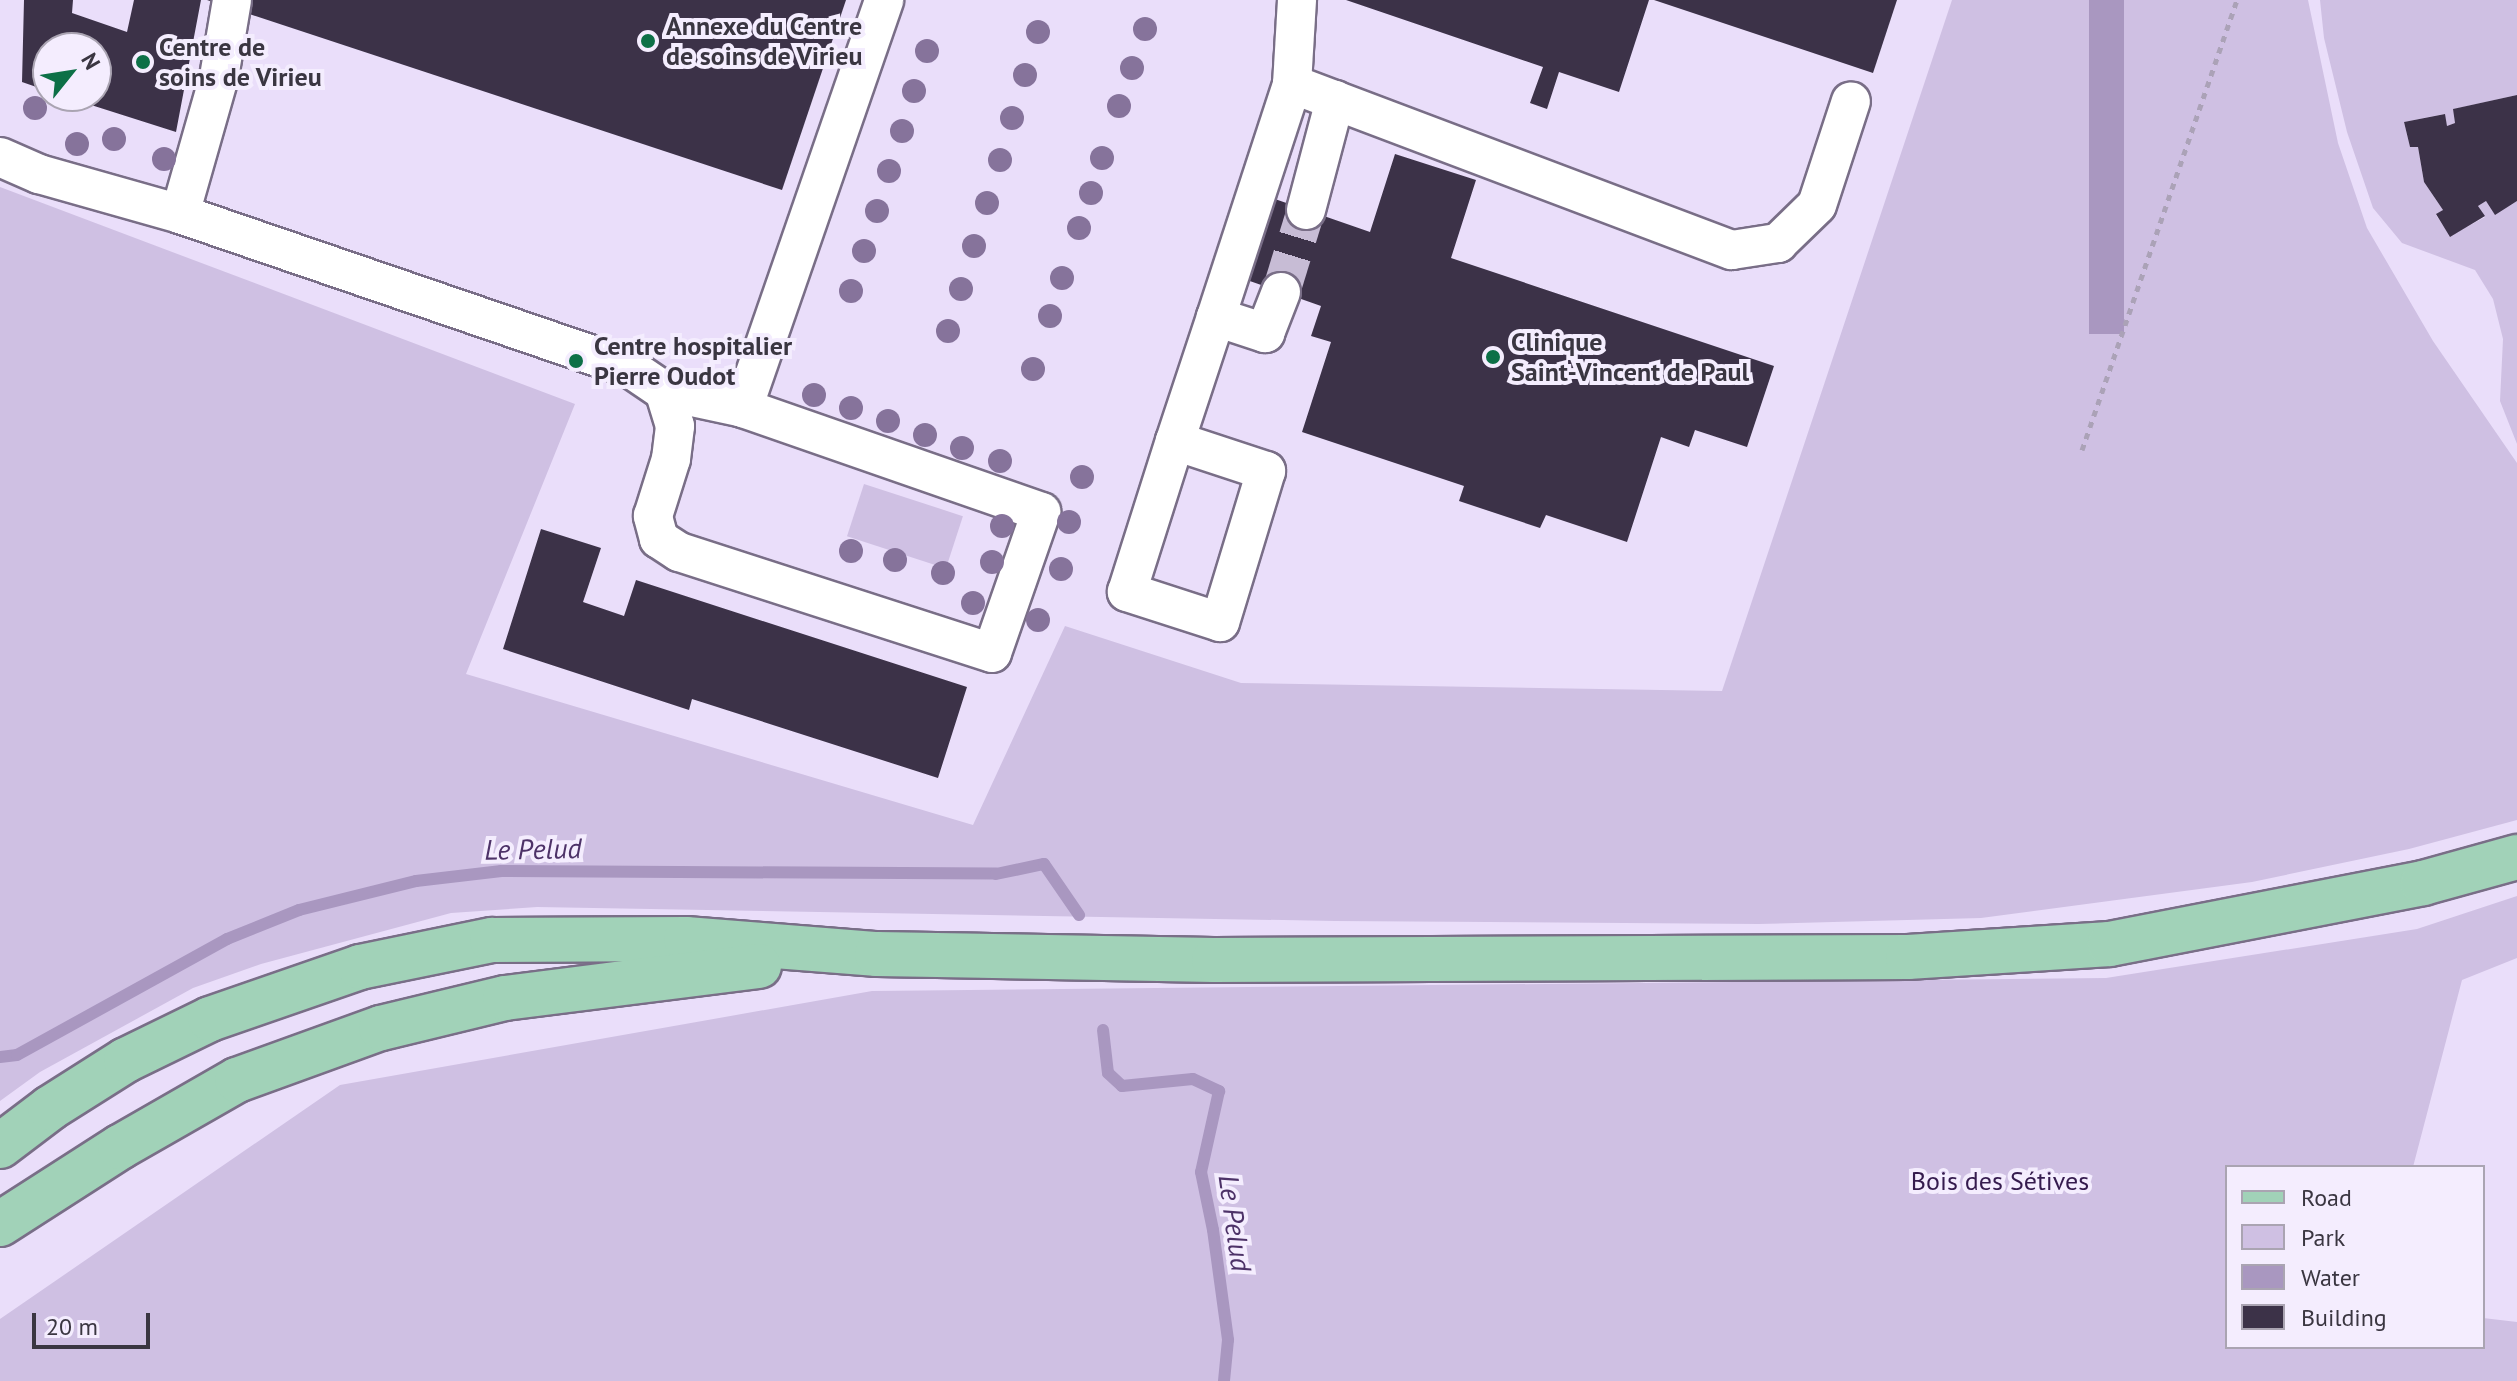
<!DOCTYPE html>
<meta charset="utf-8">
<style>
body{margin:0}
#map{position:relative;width:2517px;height:1381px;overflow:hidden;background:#eadefa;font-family:"PT Sans",sans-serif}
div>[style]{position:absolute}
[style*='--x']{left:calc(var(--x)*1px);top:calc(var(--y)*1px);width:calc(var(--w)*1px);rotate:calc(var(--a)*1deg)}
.green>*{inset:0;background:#cfc0e3;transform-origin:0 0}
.water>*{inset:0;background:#a997c0;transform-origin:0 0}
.stream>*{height:12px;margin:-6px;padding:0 6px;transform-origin:6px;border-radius:6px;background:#a997c0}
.building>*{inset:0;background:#3c3248}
.minor-tunnel>*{height:38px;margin-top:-19px;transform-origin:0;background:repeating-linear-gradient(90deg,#c7bcd5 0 38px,transparent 0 57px)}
.path>*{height:5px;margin-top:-2.5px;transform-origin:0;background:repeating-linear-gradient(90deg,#aba2b7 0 6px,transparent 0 12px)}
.roads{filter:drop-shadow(2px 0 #796e87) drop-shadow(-2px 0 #796e87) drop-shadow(0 2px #796e87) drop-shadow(0 -2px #796e87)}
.minor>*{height:38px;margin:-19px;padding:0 19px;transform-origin:19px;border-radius:19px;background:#fff}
.major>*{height:44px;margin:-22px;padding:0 22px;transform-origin:22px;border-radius:22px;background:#a1d2b8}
.trees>*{width:24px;height:24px;margin:-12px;border-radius:50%;background:#86739b}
.dots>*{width:22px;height:22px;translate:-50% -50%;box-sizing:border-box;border:4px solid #f4edfe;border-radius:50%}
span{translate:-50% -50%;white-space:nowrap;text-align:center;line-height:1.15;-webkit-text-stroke:8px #f4edfe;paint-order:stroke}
.poi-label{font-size:26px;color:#3a3641;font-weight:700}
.left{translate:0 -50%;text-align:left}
.park-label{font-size:26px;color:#351b4e}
.water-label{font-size:28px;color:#4d3268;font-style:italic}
.legend{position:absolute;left:2225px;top:1165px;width:260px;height:184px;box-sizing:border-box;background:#f4edfe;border:2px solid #aaa4b2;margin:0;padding:10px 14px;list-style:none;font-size:24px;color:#3a3641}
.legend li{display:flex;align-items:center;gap:16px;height:40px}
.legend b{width:40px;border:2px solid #aaa4b2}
.north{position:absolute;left:32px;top:32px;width:80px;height:80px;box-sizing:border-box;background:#f4edfe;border:2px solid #aaa4b2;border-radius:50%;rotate:60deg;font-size:22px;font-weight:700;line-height:32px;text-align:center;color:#3a3641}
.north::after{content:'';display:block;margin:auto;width:28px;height:36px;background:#0d7047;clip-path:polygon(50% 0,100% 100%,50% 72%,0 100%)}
.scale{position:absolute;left:32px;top:1313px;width:118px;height:36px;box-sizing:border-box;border:4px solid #3a3641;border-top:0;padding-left:10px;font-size:24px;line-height:28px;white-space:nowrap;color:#3a3641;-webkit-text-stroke:6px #f4edfe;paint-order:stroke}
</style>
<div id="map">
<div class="green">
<i style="clip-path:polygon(1952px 0,2308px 0,2338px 143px,2367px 228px,2433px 341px,2517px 463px,2517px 820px,2409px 849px,2252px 882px,1981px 918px,1759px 924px,1335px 921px,537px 907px,451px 913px,261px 964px,193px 988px,40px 1072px,0 1101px,0 187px,575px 404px,466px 674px,973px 825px,1065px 626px,1241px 683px,1722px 691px)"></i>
<i style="clip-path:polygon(2320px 0,2517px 0,2517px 95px,2454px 109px,2455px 123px,2447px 126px,2444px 114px,2404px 122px,2410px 147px,2418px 147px,2424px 182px,2443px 210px,2436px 215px,2450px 236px,2485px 217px,2478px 206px,2486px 201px,2495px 214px,2517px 201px,2517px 444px,2500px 401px,2503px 339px,2493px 299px,2475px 270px,2402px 243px,2373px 208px,2347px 132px,2324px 38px)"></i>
<i style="left:864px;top:484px;width:104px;height:55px;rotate:18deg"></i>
<i style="clip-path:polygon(2517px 896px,2517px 958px,2462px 980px,2413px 1167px,2227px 1167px,2227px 1347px,2483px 1347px,2483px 1318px,2517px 1322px,2517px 1381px,0 1381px,0 1319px,340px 1085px,872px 991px,2106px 978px,2417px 929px)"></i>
</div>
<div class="water">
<i style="left:2089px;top:0;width:35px;height:334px"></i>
</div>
<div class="stream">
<i style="--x:1103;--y:1030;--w:43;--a:83.4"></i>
<i style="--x:1108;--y:1073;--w:19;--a:43"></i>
<i style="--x:1122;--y:1086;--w:71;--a:-5.6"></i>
<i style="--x:1193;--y:1079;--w:29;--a:25"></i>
<i style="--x:1219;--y:1091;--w:83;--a:102.5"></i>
<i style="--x:1201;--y:1172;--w:59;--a:78.3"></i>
<i style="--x:1213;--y:1230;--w:111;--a:82.2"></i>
<i style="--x:1228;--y:1340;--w:41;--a:95.6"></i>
<i style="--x:0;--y:1057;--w:17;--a:-7"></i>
<i style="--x:17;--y:1055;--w:240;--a:-28.9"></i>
<i style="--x:227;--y:939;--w:78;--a:-21.9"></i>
<i style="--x:299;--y:910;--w:121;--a:-13.9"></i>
<i style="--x:416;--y:881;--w:86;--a:-6.7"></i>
<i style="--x:501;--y:871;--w:495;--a:0.3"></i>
<i style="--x:996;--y:874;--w:49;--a:-11.8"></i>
<i style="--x:1044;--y:864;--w:62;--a:55.5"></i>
</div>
<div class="building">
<i style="clip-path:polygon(24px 0,73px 0,72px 13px,127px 32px,134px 0,201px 0,176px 132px,66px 97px,96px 96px,96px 48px,48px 48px,48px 91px,22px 82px)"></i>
<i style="clip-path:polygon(207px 0,846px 0,782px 190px)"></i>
<i style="clip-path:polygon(1346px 0,1649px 0,1619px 92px,1559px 72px,1547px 109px,1530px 103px,1543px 67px)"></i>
<i style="clip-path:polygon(1654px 0,1897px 0,1873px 73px)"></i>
<i style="clip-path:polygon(2517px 95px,2517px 201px,2495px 215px,2486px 201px,2478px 206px,2485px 216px,2450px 237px,2436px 214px,2443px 210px,2424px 182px,2418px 147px,2410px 147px,2404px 122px,2445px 114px,2447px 126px,2455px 123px,2453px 109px)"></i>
<i style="clip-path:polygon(1395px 154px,1476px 180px,1451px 258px,1774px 366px,1747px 447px,1695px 430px,1689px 447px,1661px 437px,1627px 542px,1546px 515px,1540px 528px,1459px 501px,1464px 486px,1302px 432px,1331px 342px,1311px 336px,1321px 306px,1244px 279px,1272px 198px,1370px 232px)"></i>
<i style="clip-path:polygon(541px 529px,601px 548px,583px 602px,624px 616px,636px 580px,967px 687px,938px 778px,692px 699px,689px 710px,503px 649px)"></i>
</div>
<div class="minor-tunnel">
<i style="--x:1281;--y:292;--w:86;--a:-73"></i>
</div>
<div class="path">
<i style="--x:2082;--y:450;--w:476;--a:-71"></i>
</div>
<div class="roads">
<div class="minor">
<i style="--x:1297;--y:0;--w:84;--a:93.4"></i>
<i style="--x:1292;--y:84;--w:470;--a:20.7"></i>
<i style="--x:1732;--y:250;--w:47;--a:-8.7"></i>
<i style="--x:1778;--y:243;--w:54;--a:-44.3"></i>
<i style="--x:1817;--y:205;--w:109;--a:-71.9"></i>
<i style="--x:0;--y:157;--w:43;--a:23.6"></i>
<i style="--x:39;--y:174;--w:147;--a:15.8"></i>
<i style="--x:180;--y:214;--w:476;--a:18.9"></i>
<i style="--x:630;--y:368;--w:41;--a:34.1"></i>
<i style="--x:664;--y:391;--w:81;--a:12.1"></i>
<i style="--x:743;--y:408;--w:316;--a:19.2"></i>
<i style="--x:1041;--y:512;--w:149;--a:109.2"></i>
<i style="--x:992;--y:653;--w:329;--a:-162.1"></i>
<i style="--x:679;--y:552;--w:24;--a:-147"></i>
<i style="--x:659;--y:539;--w:24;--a:-105"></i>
<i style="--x:653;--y:516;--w:60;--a:-72.5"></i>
<i style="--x:671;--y:459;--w:33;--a:-83"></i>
<i style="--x:675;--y:426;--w:37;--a:-107"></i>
<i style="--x:1306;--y:210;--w:114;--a:-75.2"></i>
<i style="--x:180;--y:214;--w:142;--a:-74.1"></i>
<i style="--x:219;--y:77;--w:78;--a:-80.4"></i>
<i style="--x:1216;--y:317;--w:52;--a:18.1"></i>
<i style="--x:1265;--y:333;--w:44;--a:-68.7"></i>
<i style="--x:743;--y:408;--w:432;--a:-70.9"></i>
<i style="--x:1175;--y:441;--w:96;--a:18.2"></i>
<i style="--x:1266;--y:471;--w:158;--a:106.9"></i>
<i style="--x:1220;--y:622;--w:98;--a:-162.1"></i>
<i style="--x:1127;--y:592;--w:158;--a:-72.4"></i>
<i style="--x:1175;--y:441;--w:131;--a:-71.7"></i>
<i style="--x:1216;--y:317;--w:245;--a:-71.9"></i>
</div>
<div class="major">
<i style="--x:0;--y:1146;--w:63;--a:-37.2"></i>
<i style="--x:50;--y:1108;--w:90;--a:-32.3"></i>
<i style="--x:126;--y:1060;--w:93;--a:-26"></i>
<i style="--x:210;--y:1019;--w:159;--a:-19.1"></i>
<i style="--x:360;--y:967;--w:135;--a:-11.6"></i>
<i style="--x:492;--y:940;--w:194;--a:-0.3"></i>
<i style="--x:686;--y:939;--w:192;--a:4.5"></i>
<i style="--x:877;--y:954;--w:337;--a:1"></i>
<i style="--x:1214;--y:960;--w:694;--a:-0.25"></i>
<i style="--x:1908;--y:957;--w:202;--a:-3.7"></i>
<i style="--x:2110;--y:944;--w:319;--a:-11"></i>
<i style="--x:2423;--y:883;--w:98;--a:-15.5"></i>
<i style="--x:0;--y:1224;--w:143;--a:-32.7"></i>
<i style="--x:120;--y:1147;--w:135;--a:-29.8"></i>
<i style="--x:237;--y:1080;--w:153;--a:-19.9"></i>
<i style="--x:381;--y:1028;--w:128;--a:-13.6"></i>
<i style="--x:505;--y:998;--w:256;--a:-7.2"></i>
</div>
</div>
<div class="trees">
<i style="left:1145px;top:29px"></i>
<i style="left:1038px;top:32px"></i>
<i style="left:927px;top:51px"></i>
<i style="left:1132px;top:68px"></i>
<i style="left:1025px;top:75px"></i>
<i style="left:914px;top:91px"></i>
<i style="left:1119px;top:106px"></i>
<i style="left:35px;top:108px"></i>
<i style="left:1012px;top:118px"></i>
<i style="left:902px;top:131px"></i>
<i style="left:114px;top:139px"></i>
<i style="left:77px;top:144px"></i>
<i style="left:1102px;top:158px"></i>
<i style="left:164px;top:159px"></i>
<i style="left:1000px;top:160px"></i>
<i style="left:889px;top:171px"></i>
<i style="left:1091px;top:193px"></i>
<i style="left:987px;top:203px"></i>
<i style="left:877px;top:211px"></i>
<i style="left:1079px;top:228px"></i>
<i style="left:974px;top:246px"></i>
<i style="left:864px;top:251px"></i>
<i style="left:1062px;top:278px"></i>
<i style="left:961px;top:289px"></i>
<i style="left:851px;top:291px"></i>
<i style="left:1050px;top:316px"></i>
<i style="left:948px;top:331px"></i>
<i style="left:1033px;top:369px"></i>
<i style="left:814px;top:395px"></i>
<i style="left:851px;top:408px"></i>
<i style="left:888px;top:421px"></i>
<i style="left:925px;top:435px"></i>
<i style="left:962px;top:448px"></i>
<i style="left:1000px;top:461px"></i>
<i style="left:1082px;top:477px"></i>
<i style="left:1069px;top:522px"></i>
<i style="left:1002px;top:526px"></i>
<i style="left:851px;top:551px"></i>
<i style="left:895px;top:560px"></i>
<i style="left:992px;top:562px"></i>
<i style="left:1061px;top:569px"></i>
<i style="left:943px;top:573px"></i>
<i style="left:973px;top:603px"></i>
<i style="left:1038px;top:620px"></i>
</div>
<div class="dots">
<i style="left:648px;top:41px;background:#0d7047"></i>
<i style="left:143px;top:62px;background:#0d7047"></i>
<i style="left:1493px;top:357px;background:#0d7047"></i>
<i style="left:576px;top:361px;background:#0d7047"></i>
</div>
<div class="poi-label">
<span class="left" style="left:666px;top:41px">Annexe du Centre<br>de soins de Virieu</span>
<span class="left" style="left:159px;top:62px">Centre de<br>soins de Virieu</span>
<span class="left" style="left:1511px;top:357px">Clinique<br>Saint-Vincent de Paul</span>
<span class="left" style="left:594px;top:361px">Centre hospitalier<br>Pierre Oudot</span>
</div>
<div class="park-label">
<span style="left:2000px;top:1181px">Bois des Sétives</span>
</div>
<div class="water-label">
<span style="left:533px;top:849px;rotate:-1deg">Le Pelud</span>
<span style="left:1235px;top:1223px;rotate:82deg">Le Pelud</span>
</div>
<ul class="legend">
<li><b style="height:10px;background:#a1d2b8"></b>Road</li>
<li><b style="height:22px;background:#cfc0e3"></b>Park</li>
<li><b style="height:22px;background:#a997c0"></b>Water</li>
<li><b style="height:22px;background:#3c3248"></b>Building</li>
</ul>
<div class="north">N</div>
<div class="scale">20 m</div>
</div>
